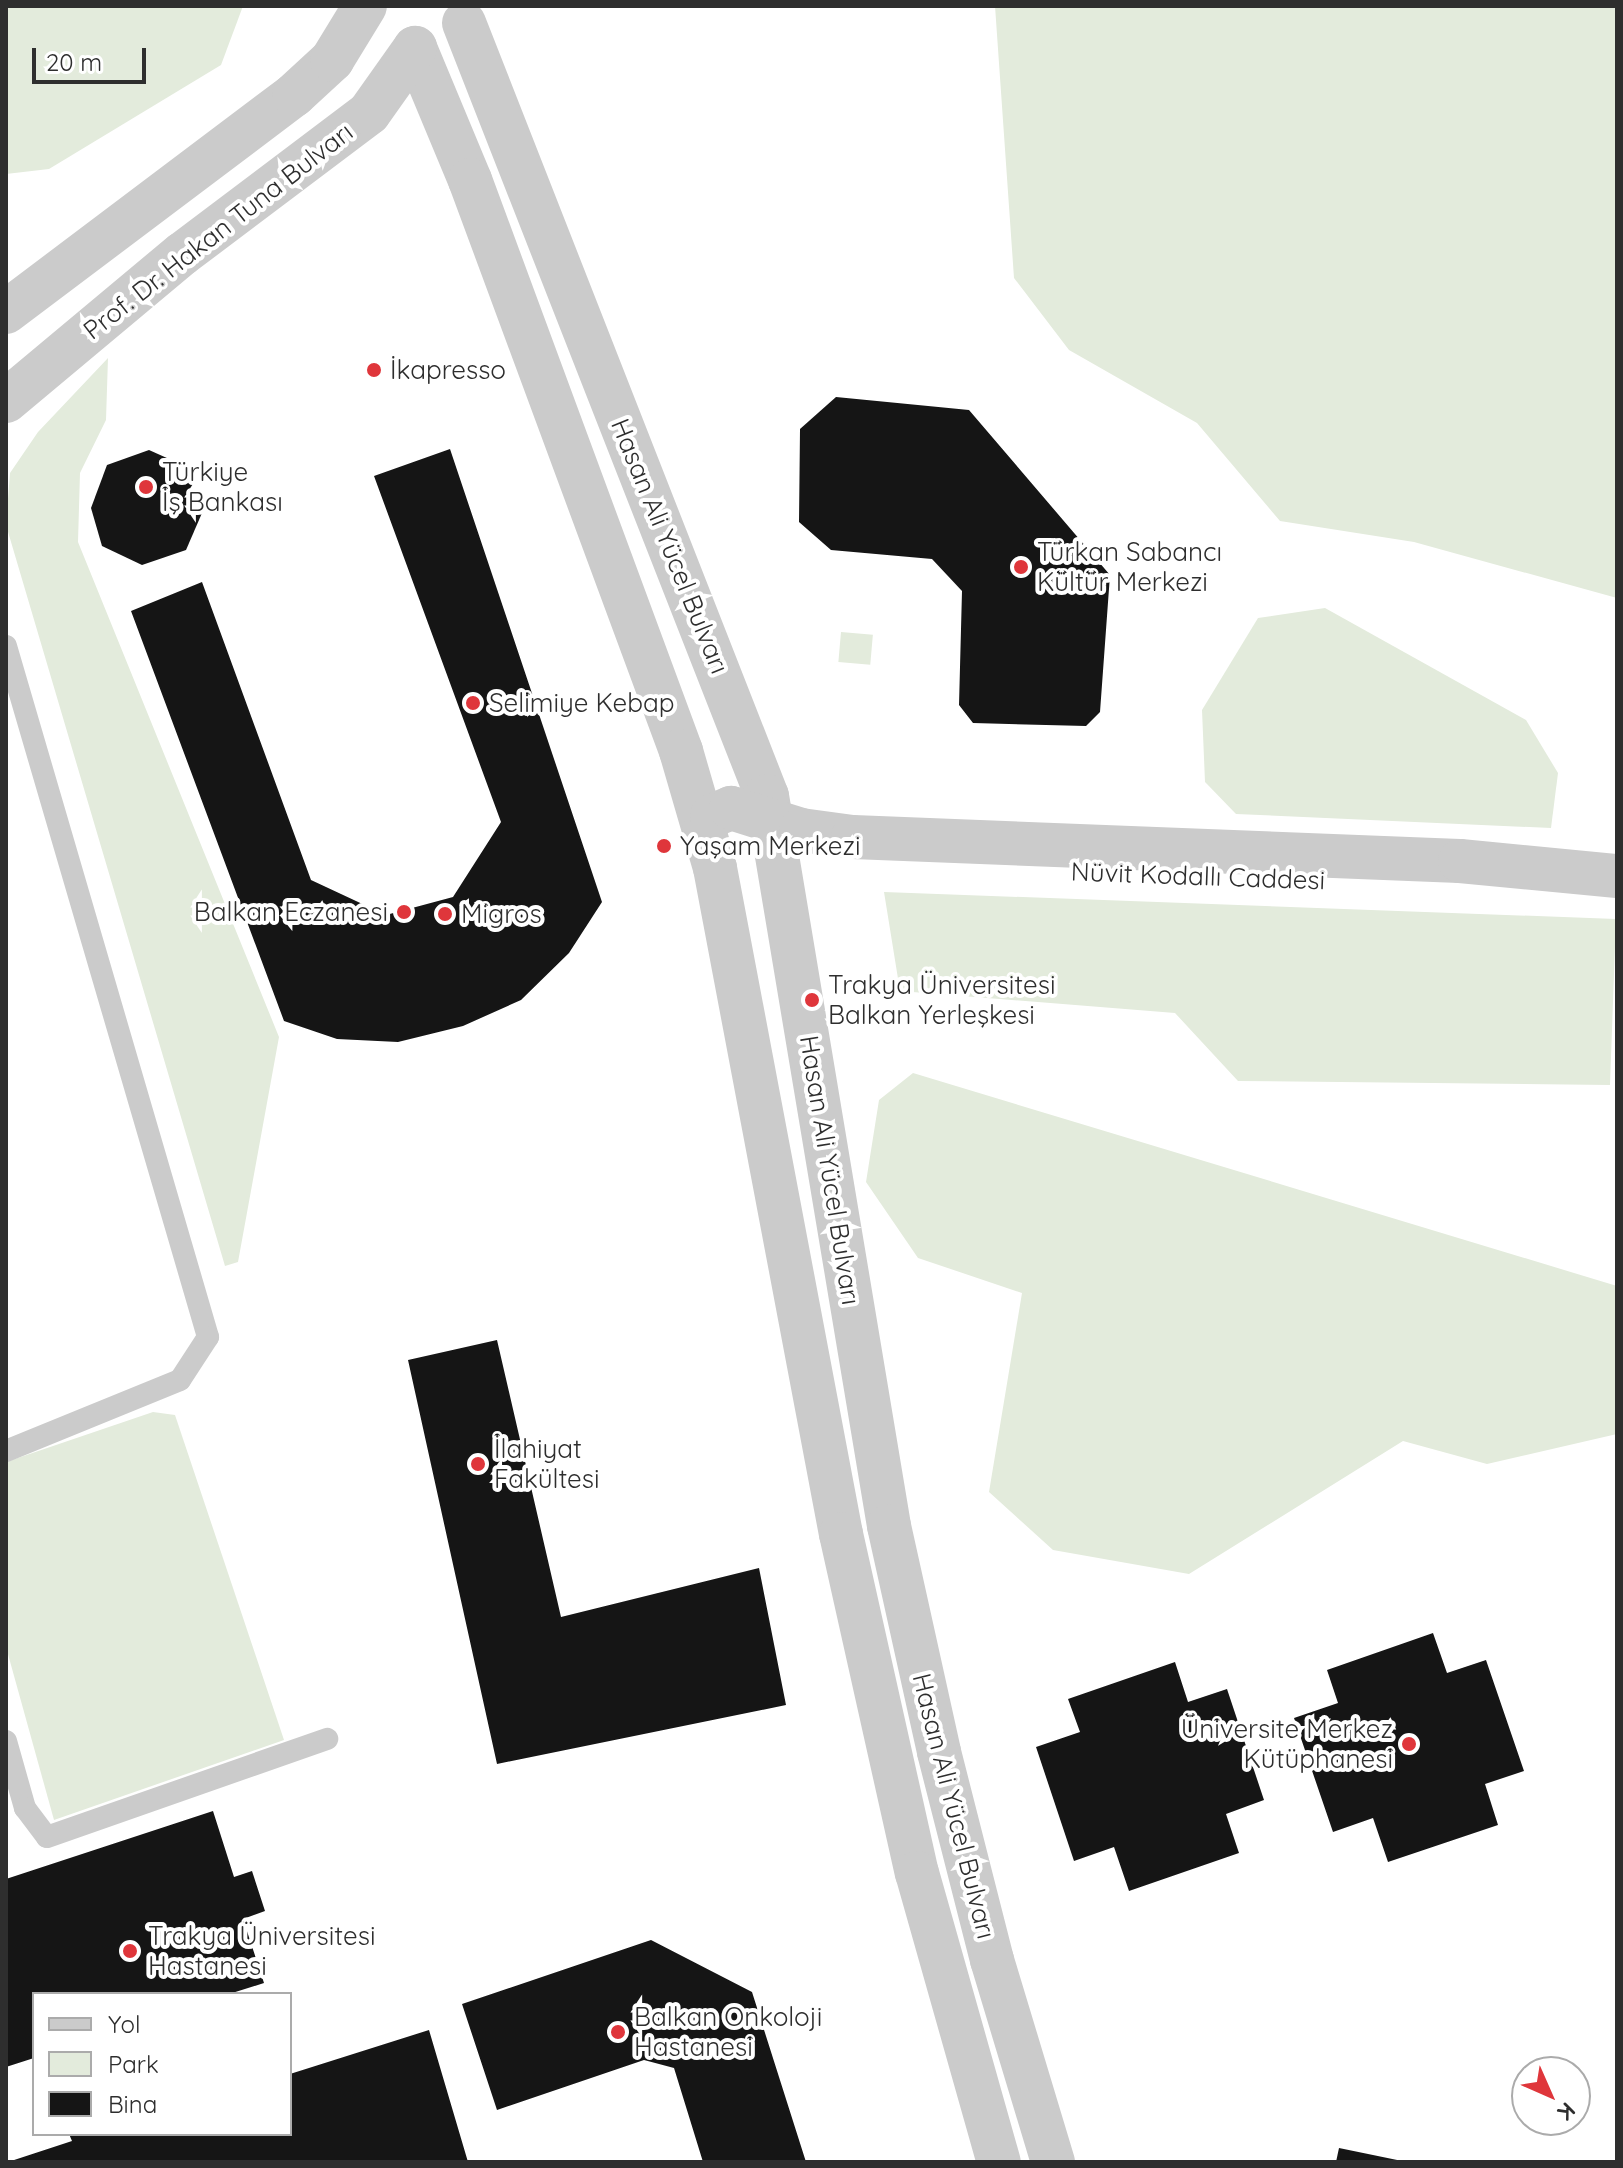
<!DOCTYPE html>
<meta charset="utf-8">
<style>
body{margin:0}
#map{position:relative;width:1623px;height:2168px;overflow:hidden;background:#fff;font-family:Quicksand,sans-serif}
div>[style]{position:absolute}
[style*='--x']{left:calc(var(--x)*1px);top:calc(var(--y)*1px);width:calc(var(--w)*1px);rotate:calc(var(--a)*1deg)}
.green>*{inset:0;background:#e3ebdc;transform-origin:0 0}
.building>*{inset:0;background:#151515}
.lane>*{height:22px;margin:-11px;padding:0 11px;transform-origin:11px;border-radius:11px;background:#cbcbcb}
.street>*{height:44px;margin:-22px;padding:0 22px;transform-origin:22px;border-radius:22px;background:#cbcbcb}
.dots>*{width:22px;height:22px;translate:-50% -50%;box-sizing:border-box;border:4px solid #fff;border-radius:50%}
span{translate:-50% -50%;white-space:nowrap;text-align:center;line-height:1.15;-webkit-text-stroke:8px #fff;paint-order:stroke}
.street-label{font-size:26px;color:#2e2e2e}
.poi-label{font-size:26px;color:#2e2e2e}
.left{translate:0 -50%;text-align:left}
.right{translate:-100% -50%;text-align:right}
.frame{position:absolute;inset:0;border:8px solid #2e2e2e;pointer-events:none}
.legend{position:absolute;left:32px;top:1992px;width:260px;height:144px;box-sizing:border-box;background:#fff;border:2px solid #ababab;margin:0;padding:10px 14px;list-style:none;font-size:24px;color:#2e2e2e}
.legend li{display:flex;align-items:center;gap:16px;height:40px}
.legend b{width:40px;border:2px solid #ababab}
.north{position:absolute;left:1511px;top:2056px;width:80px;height:80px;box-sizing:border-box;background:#fff;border:2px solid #ababab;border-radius:50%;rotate:135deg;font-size:22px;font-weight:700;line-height:32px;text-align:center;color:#2e2e2e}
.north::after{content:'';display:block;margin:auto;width:28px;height:36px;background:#df363b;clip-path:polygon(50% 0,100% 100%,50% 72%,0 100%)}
.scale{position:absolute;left:32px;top:48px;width:114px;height:36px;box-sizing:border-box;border:4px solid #2e2e2e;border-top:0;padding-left:10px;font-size:24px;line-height:28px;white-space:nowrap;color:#2e2e2e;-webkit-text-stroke:6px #fff;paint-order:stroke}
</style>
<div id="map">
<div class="green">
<i style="clip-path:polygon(6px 6px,243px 6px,221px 65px,49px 169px,6px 174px)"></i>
<i style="clip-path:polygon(995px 6px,1617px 6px,1617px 598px,1414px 542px,1280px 521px,1197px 423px,1069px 350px,1014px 278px)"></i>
<i style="clip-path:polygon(108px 358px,106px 420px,80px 473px,78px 542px,279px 1037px,238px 1262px,225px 1266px,6px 525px,10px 473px,38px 432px)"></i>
<i style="clip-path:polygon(1325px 608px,1526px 720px,1558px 773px,1551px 828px,1236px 814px,1205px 782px,1202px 710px,1258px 618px)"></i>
<i style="left:841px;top:632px;width:32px;height:30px;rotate:5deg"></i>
<i style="clip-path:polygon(884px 892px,1616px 919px,1610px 1085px,1238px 1081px,1175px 1013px,900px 991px)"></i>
<i style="clip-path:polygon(913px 1073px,1617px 1286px,1617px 1434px,1487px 1464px,1403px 1441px,1189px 1574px,1053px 1550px,989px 1492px,1022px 1293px,918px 1258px,866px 1182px,879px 1100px)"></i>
<i style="clip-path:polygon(153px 1412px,175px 1415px,284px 1740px,54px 1820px,6px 1647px,6px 1462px)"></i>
</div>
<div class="building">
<i style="clip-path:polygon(836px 397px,969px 410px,1110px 575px,1100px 712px,1086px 726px,973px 723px,959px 705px,962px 591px,932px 559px,831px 550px,799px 522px,800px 429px)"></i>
<i style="clip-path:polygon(450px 449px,602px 902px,569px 953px,521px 1000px,463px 1026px,398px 1042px,337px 1039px,284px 1021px,131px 611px,202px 582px,311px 880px,386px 915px,453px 897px,501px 822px,374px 476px)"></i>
<i style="clip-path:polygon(149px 450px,187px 467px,202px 513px,186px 550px,142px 565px,102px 546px,91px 508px,107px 465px)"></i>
<i style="clip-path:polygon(497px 1340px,561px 1617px,759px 1568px,786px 1705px,497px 1764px,408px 1360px)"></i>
<i style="clip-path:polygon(1433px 1633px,1447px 1673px,1486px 1660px,1524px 1771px,1485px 1784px,1498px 1825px,1388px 1862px,1373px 1818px,1333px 1832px,1294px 1718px,1338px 1703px,1327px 1670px)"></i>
<i style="clip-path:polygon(1175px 1662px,1188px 1702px,1227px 1689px,1264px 1800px,1226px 1814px,1239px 1853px,1129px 1891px,1114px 1847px,1074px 1861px,1036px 1747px,1080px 1732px,1068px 1699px)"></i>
<i style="clip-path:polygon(213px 1811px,234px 1877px,252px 1871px,265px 1911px,243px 1919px,264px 1983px,229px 1994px,34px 1994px,34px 2058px,6px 2067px,6px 1879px)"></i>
<i style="clip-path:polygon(651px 1940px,752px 1992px,806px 2162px,703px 2162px,674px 2068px,644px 2060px,497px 2110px,462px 2004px)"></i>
<i style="clip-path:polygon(429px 2030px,468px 2162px,8px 2162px,72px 2141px,69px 2134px,290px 2134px,290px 2074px)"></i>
<i style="clip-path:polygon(1339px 2148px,1402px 2161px,1402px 2162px,1336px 2162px)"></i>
</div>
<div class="lane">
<i style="--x:6;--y:646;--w:720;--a:73.7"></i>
<i style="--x:208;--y:1337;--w:51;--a:123.1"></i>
<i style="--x:180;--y:1380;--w:188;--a:157.8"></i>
<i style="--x:6;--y:1741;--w:70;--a:74.2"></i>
<i style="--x:25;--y:1808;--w:36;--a:53"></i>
<i style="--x:47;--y:1837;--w:297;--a:-19.3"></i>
</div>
<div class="street">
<i style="--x:464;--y:23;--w:830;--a:68.6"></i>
<i style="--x:767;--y:796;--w:740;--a:80.51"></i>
<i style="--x:889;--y:1526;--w:231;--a:77.5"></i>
<i style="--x:939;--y:1752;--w:215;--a:75.7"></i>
<i style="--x:992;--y:1960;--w:211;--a:73.2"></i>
<i style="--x:415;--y:48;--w:143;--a:67.4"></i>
<i style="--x:470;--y:180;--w:609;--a:69.72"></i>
<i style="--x:681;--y:751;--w:122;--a:73.8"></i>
<i style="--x:715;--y:868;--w:678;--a:79.29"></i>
<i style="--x:841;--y:1534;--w:347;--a:77.4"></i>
<i style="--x:917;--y:1873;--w:300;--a:74.2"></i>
<i style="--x:6;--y:312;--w:361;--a:-37"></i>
<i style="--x:294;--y:95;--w:52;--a:-42.6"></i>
<i style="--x:332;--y:60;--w:63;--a:-58.6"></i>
<i style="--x:6;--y:401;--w:229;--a:-39.9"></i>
<i style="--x:182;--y:254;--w:234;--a:-37"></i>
<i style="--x:369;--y:113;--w:80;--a:-54.7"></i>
<i style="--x:704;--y:831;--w:17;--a:-62"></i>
<i style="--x:712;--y:816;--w:21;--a:-23"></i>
<i style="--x:731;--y:808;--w:73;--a:17.4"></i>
<i style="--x:801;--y:830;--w:52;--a:7.7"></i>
<i style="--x:853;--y:837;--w:607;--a:2.26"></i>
<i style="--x:1460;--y:861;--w:158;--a:5.5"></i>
</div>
<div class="dots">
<i style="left:374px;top:370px;background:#df363b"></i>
<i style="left:146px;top:487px;background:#df363b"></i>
<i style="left:1021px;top:567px;background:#df363b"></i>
<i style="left:473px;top:703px;background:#df363b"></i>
<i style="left:664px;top:846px;background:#df363b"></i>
<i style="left:404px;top:912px;background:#df363b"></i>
<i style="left:445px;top:914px;background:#df363b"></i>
<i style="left:812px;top:1000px;background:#df363b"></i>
<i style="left:478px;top:1464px;background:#df363b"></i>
<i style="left:1409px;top:1744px;background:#df363b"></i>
<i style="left:130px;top:1951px;background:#df363b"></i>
<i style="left:618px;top:2032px;background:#df363b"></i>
</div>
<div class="street-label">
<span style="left:218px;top:231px;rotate:-38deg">Prof. Dr. Hakan Tuna Bulvarı</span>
<span style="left:670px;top:546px;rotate:68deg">Hasan Ali Yücel Bulvarı</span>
<span style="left:1198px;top:876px;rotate:2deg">Nüvit Kodallı Caddesi</span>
<span style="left:830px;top:1170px;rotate:81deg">Hasan Ali Yücel Bulvarı</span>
<span style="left:954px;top:1806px;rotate:76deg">Hasan Ali Yücel Bulvarı</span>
</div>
<div class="poi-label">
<span class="left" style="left:390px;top:370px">İkapresso</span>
<span class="left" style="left:162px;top:487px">Türkiye<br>İş Bankası</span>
<span class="left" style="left:1037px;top:567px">Türkan Sabancı<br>Kültür Merkezi</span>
<span class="left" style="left:489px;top:703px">Selimiye Kebap</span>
<span class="left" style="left:680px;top:846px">Yaşam Merkezi</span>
<span class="right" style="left:388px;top:912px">Balkan Eczanesi</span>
<span class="left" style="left:461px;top:914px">Migros</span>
<span class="left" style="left:828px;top:1000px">Trakya Üniversitesi<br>Balkan Yerleşkesi</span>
<span class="left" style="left:494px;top:1464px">İlahiyat<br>Fakültesi</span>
<span class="right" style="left:1393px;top:1744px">Üniversite Merkez<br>Kütüphanesi</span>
<span class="left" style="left:148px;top:1951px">Trakya Üniversitesi<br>Hastanesi</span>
<span class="left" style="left:634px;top:2032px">Balkan Onkoloji<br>Hastanesi</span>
</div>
<div class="frame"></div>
<ul class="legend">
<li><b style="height:10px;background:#cbcbcb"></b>Yol</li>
<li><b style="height:22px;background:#e3ebdc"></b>Park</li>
<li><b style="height:22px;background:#151515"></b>Bina</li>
</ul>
<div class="north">K</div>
<div class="scale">20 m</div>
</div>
